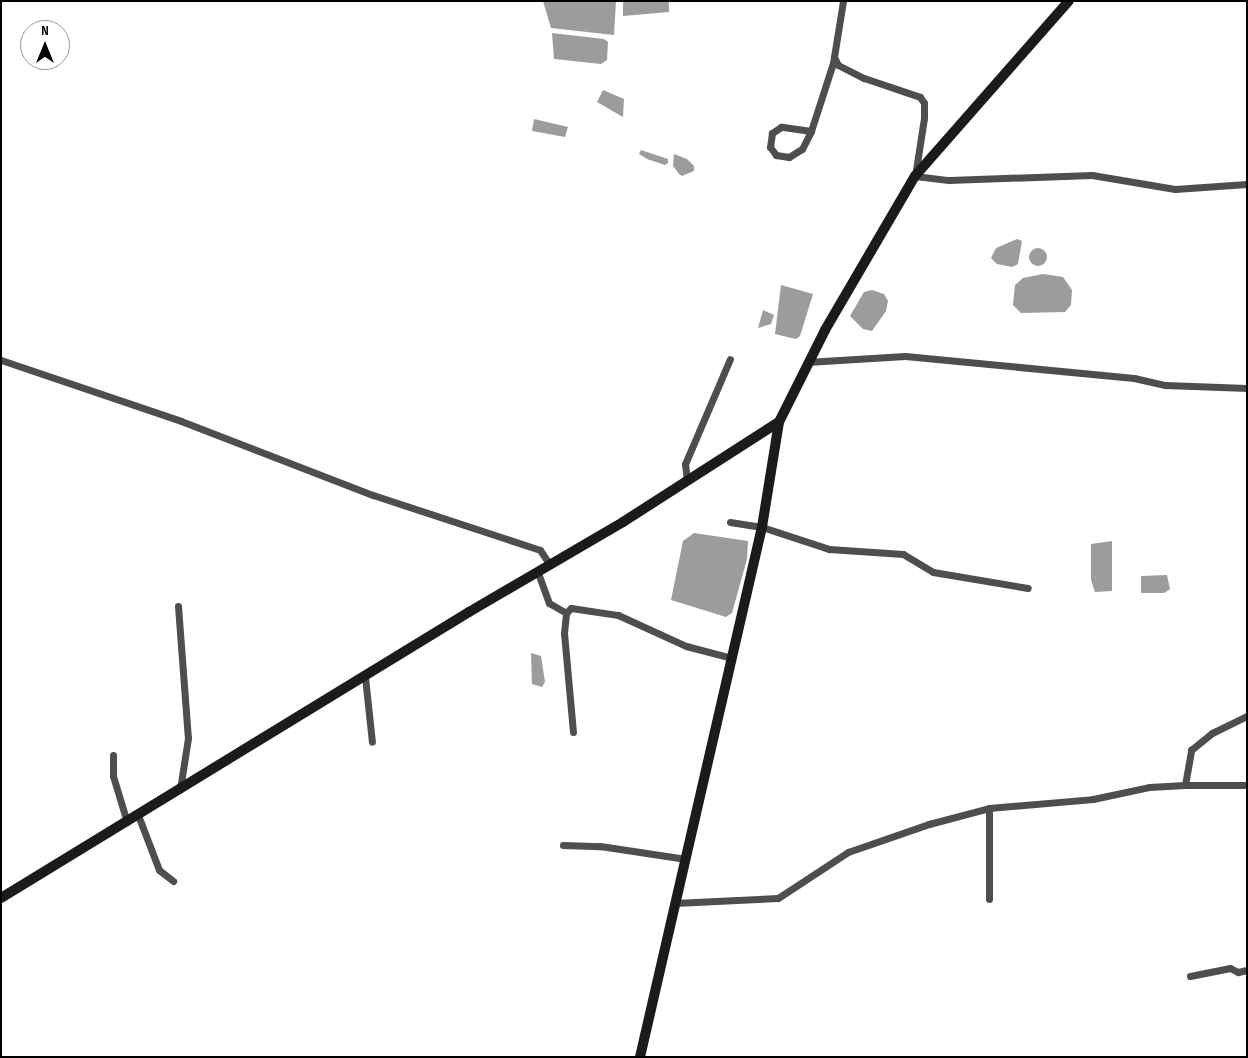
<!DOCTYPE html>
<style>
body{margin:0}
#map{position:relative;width:1248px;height:1058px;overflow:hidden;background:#fff;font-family:"Sofia Sans Condensed",sans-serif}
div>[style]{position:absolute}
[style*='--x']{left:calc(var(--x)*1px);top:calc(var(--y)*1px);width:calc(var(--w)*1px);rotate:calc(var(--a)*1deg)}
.water>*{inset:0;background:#9c9c9c}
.round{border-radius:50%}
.street>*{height:7px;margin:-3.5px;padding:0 3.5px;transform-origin:3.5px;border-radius:3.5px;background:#4e4e4e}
.secondary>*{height:10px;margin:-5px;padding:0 5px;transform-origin:5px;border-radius:5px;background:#1b1b1b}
span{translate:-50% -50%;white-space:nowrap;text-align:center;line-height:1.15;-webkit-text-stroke:5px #fff;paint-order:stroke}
.frame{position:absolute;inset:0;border:2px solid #000;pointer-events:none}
.north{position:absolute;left:20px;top:20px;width:50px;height:50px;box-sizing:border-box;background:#fff;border:1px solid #999;border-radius:50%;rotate:0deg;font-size:14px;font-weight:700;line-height:20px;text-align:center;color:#000}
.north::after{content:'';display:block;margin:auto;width:18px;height:22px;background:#000;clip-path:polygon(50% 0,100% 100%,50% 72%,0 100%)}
</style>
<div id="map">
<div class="water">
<i style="clip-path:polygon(543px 1px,616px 1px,614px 35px,551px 28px)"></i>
<i style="clip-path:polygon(623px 1px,669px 1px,669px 12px,623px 16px)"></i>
<i style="clip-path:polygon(552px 33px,604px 39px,608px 42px,607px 60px,601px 64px,554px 59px)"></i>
<i style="clip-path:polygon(603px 90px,624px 99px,623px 117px,597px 102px)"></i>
<i style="clip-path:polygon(534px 119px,568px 127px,565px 137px,532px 131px)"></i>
<i style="clip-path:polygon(641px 150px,668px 159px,668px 163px,665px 165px,647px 159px,639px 154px)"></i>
<i style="clip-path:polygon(674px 154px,687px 159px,694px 166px,694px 171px,682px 176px,679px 174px,673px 166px)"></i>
<i style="clip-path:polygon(1017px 239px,1022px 241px,1018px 264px,1012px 267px,997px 264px,991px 258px,996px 248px)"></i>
<i class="round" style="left:1029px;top:248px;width:18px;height:18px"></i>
<i style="clip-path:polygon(1043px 274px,1063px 277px,1072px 290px,1071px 305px,1065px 312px,1021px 313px,1013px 305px,1015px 285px,1023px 278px)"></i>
<i style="clip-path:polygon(781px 285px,813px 294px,800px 336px,796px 339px,775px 334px)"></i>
<i style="clip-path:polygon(872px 290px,884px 294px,888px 301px,886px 311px,872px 331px,863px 329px,850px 316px,864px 292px)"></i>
<i style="clip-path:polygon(763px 310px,774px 315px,771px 324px,758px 328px)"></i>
<i style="clip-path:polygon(694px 533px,748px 541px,747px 559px,732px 613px,726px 617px,671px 600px,683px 541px)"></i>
<i style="clip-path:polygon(1112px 541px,1112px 591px,1095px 592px,1091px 580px,1091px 544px)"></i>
<i style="clip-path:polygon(1167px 575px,1170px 589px,1164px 593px,1141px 593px,1141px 576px)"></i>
<i style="clip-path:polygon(531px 653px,541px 656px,545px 682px,542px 687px,532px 684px)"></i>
</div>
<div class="street">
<i style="--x:834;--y:57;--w:9;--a:63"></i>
<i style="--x:838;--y:65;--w:29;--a:27"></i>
<i style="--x:864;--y:78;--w:59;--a:18.7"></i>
<i style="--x:920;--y:97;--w:7;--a:56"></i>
<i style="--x:924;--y:103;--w:15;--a:90"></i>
<i style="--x:924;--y:118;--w:59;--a:98.8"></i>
<i style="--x:915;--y:176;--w:34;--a:7"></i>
<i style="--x:949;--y:180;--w:143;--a:-2"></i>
<i style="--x:1092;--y:175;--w:84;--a:9.6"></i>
<i style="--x:1175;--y:189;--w:72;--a:-4"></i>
<i style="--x:811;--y:131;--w:30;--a:-172"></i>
<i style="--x:781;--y:127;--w:11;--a:146"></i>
<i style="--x:772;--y:133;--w:14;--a:98"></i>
<i style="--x:770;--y:147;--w:10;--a:53"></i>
<i style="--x:776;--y:155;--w:13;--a:9"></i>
<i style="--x:789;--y:157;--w:15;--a:-32"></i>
<i style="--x:802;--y:149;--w:20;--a:-63"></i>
<i style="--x:811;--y:131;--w:71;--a:-72.1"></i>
<i style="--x:833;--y:63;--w:63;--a:-80.8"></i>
<i style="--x:1;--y:360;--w:190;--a:18.7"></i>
<i style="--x:181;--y:421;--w:206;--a:21.1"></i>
<i style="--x:373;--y:495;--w:176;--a:18.2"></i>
<i style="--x:540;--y:550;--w:18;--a:56"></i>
<i style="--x:807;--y:362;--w:98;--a:-3.5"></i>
<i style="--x:905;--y:356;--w:230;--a:5.5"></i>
<i style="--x:1134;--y:378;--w:32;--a:13"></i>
<i style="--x:1165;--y:385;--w:82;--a:2.1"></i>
<i style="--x:687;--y:480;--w:16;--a:-97"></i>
<i style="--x:685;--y:464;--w:114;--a:-66.8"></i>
<i style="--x:730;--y:522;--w:32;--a:9"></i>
<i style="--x:762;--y:527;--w:71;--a:18.2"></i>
<i style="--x:829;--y:549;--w:74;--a:3.9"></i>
<i style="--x:903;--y:554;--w:35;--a:31"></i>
<i style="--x:933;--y:572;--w:96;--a:9.6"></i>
<i style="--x:538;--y:573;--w:32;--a:70"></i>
<i style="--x:549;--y:603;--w:20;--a:30"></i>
<i style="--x:178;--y:606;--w:132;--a:85.7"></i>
<i style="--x:188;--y:738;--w:52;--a:98.9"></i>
<i style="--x:365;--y:677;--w:65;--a:83.9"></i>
<i style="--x:573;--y:732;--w:99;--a:-95.2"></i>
<i style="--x:564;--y:633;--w:20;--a:-84"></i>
<i style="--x:566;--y:613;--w:7;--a:-45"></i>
<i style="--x:571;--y:608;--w:48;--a:8.5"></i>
<i style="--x:618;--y:615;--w:75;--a:24.5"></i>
<i style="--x:686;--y:646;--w:48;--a:14.6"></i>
<i style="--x:113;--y:755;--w:21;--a:90"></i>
<i style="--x:113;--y:776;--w:48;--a:73.1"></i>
<i style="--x:1185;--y:785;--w:62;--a:0"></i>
<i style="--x:989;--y:808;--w:91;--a:90"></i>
<i style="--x:138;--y:815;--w:59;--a:69.1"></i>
<i style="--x:159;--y:870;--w:18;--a:38"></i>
<i style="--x:563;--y:845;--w:37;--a:2"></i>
<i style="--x:600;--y:846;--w:87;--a:8.6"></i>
<i style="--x:675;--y:903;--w:103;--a:-2.8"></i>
<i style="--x:778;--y:898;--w:84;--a:-33.3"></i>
<i style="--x:848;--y:852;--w:86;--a:-19.1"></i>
<i style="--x:929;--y:824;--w:62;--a:-14.9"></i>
<i style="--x:989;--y:808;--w:104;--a:-4.9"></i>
<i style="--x:1093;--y:799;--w:57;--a:-12.1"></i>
<i style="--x:1149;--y:787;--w:36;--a:-3"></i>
<i style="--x:1185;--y:785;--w:36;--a:-80"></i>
<i style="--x:1191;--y:750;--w:27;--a:-39"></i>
<i style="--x:1212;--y:733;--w:39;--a:-26"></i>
<i style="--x:1190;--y:976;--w:41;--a:-11.3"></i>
<i style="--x:1230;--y:968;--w:9;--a:27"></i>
<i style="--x:1238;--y:972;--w:9;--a:-13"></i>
</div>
<div class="secondary">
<i style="--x:1;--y:898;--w:548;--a:-31.43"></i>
<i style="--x:469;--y:612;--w:178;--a:-30.3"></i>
<i style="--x:623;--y:522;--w:185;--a:-32.7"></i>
<i style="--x:640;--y:1057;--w:544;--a:-77.04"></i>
<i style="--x:762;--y:527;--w:106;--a:-80.8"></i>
<i style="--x:779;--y:422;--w:103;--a:-63.4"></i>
<i style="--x:825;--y:330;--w:178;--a:-59.7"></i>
<i style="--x:915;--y:176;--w:233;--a:-48.7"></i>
</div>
<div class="frame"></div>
<div class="north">N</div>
</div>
